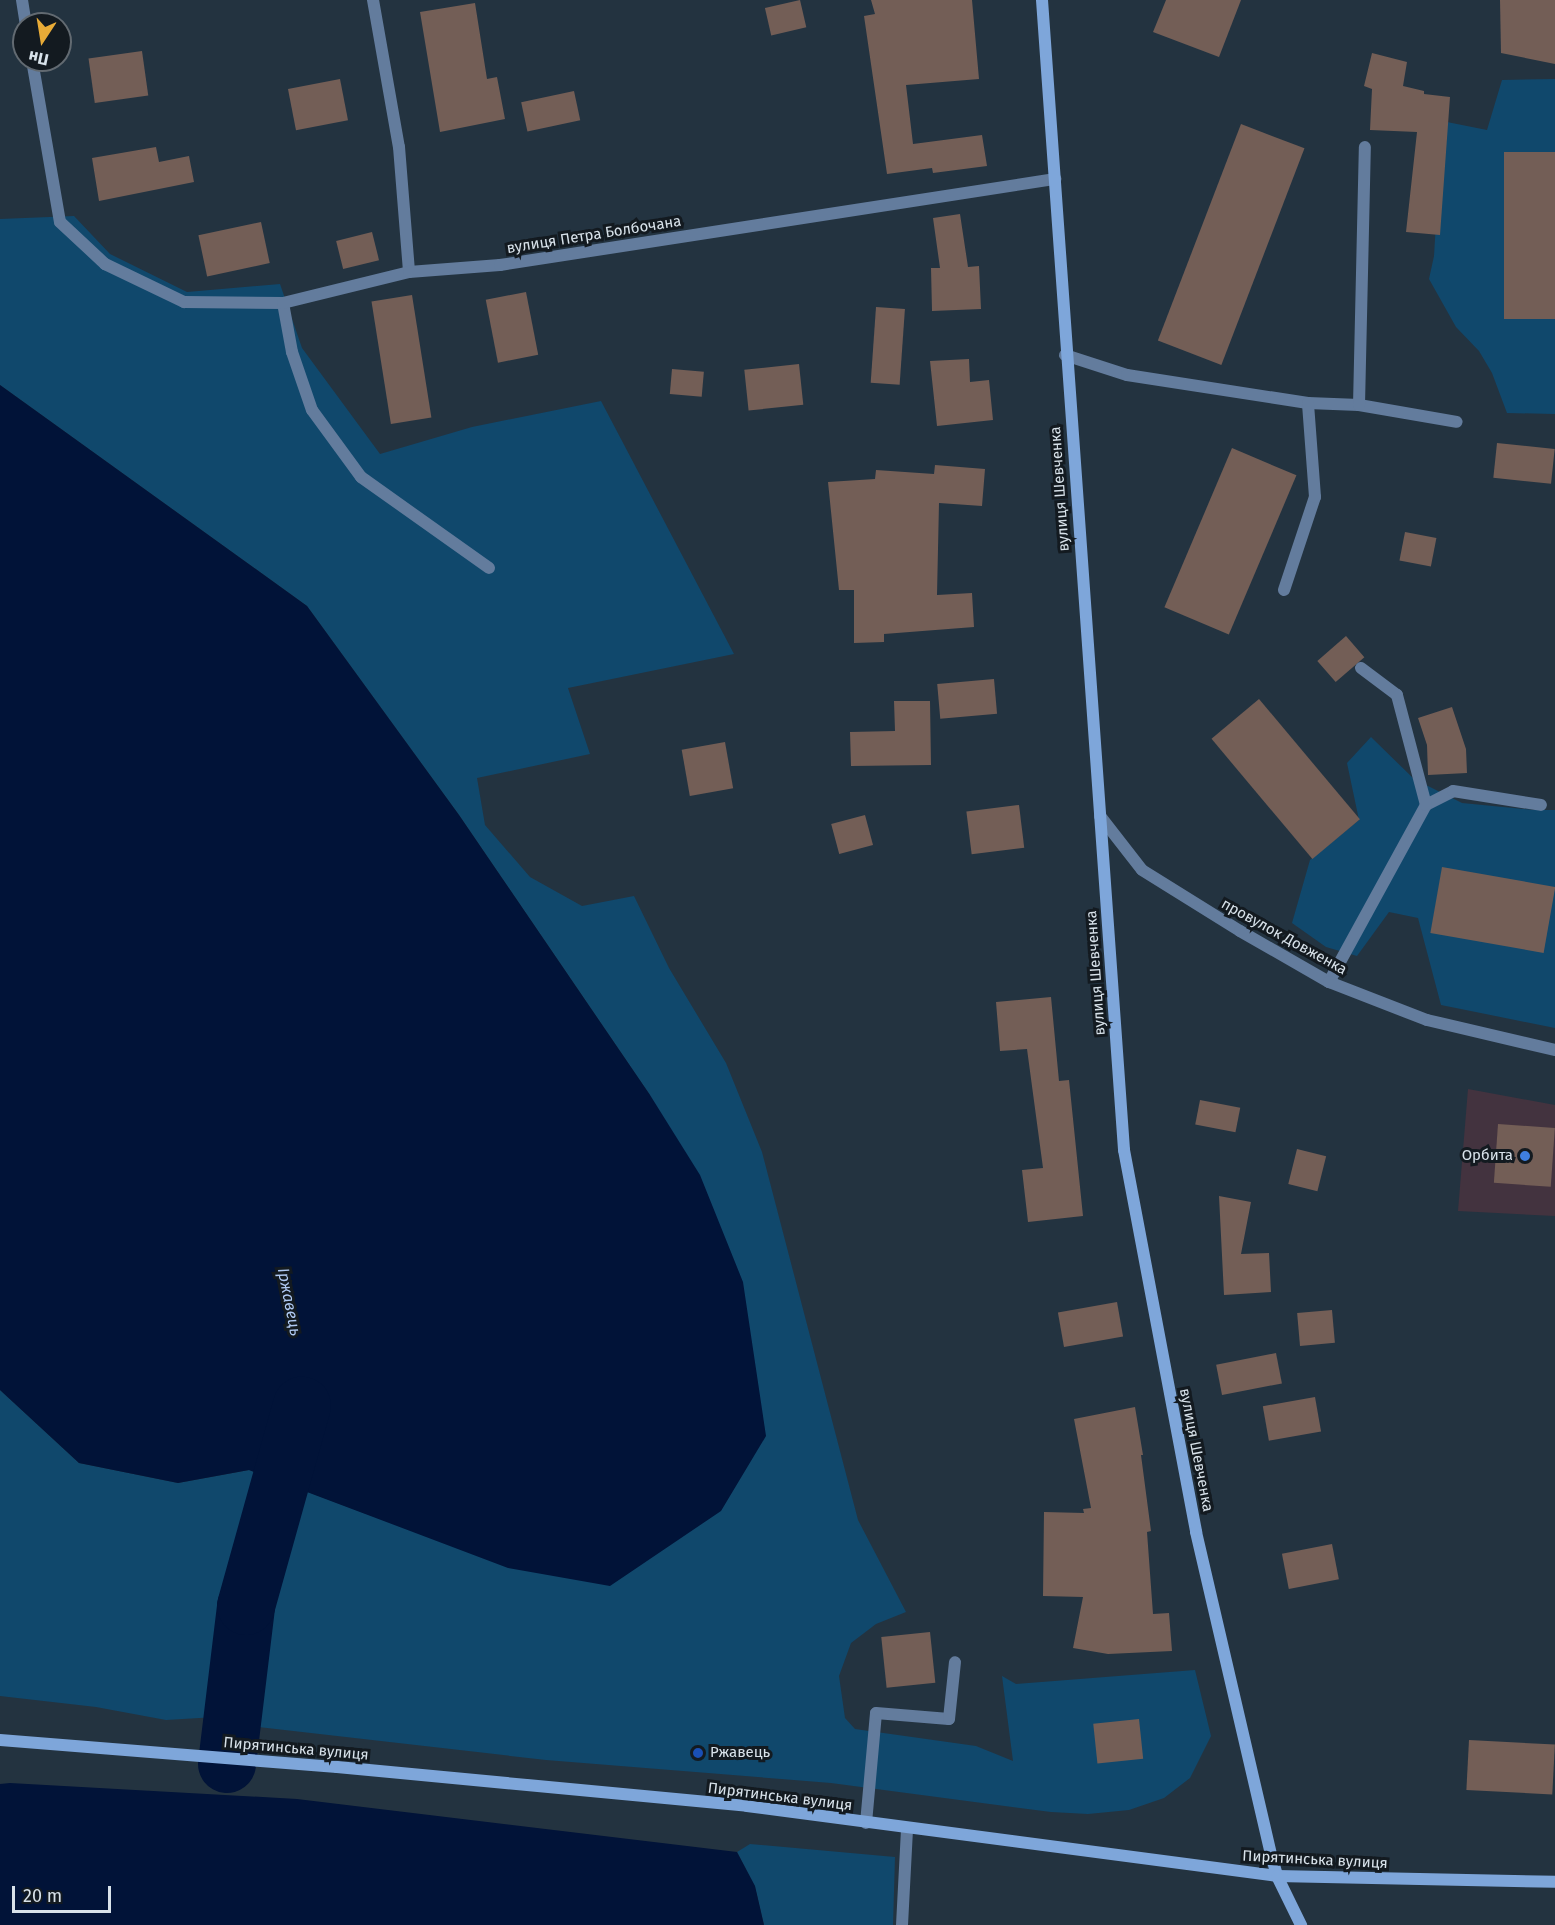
<!DOCTYPE html>
<meta charset="utf-8">
<style>
body{margin:0}
#map{position:relative;width:1555px;height:1925px;overflow:hidden;background:#233340;font-family:"Fira Sans",sans-serif}
div>[style]{position:absolute}
[style*='--x']{left:calc(var(--x)*1px);top:calc(var(--y)*1px);width:calc(var(--w)*1px);rotate:calc(var(--a)*1deg)}
.commercial>*{inset:0;background:#43333f}
.green>*{inset:0;background:#10486c}
.water>*{inset:0;background:#011338}
.river>*{height:58px;margin:-29px;padding:0 29px;transform-origin:29px;border-radius:29px;background:#011338}
.building>*{inset:0;background:#735e56;transform-origin:0 0}
.lane>*{height:12px;margin:-6px;padding:0 6px;transform-origin:6px;border-radius:6px;background:#637c9d}
.street>*{height:12px;margin:-6px;padding:0 6px;transform-origin:6px;border-radius:6px;background:#637c9d}
.secondary>*{height:12px;margin:-6px;padding:0 6px;transform-origin:6px;border-radius:6px;background:#7ea6da}
.dots>*{width:16px;height:16px;translate:-50% -50%;box-sizing:border-box;border:3px solid #131a20;border-radius:50%}
span{translate:-50% -50%;white-space:nowrap;text-align:center;line-height:1.15;-webkit-text-stroke:6px #131a20;paint-order:stroke}
.street-label{font-size:15px;color:#d8e2ea}
.poi-label{font-size:15px;color:#d8e2ea}
.right{translate:-100% -50%;text-align:right}
.left{translate:0 -50%;text-align:left}
.water-label{font-size:16px;color:#b0caf3;font-style:italic}
.north{position:absolute;left:12px;top:12px;width:60px;height:60px;box-sizing:border-box;background:#131a20;border:2px solid #626a71;border-radius:50%;rotate:192deg;font-size:16px;font-weight:700;line-height:24px;text-align:center;color:#d8e2ea}
.north::after{content:'';display:block;margin:auto;width:21px;height:27px;background:#e8ab37;clip-path:polygon(50% 0,100% 100%,50% 72%,0 100%)}
.scale{position:absolute;left:12px;top:1886px;width:99px;height:27px;box-sizing:border-box;border:3px solid #d8e2ea;border-top:0;padding-left:8px;font-size:18px;line-height:21px;white-space:nowrap;color:#d8e2ea;-webkit-text-stroke:4px #131a20;paint-order:stroke}
</style>
<div id="map">
<div class="commercial">
<i style="clip-path:polygon(1468px 1089px,1555px 1105px,1555px 1216px,1458px 1211px)"></i>
</div>
<div class="green">
<i style="clip-path:polygon(1555px 79px,1555px 152px,1504px 153px,1506px 319px,1555px 319px,1555px 414px,1507px 413px,1492px 373px,1479px 351px,1456px 327px,1429px 279px,1434px 256px,1442px 121px,1487px 130px,1502px 80px)"></i>
<i style="clip-path:polygon(74px 216px,110px 254px,187px 292px,280px 284px,302px 348px,380px 454px,472px 427px,601px 401px,734px 654px,568px 688px,590px 754px,477px 778px,485px 825px,530px 877px,582px 906px,634px 896px,669px 968px,726px 1063px,762px 1152px,858px 1520px,906px 1612px,876px 1624px,851px 1643px,839px 1676px,845px 1718px,855px 1729px,976px 1746px,1013px 1761px,1002px 1676px,1016px 1684px,1195px 1670px,1211px 1736px,1190px 1778px,1164px 1798px,1129px 1810px,1088px 1814px,1051px 1812px,831px 1783px,546px 1760px,242px 1725px,251px 1642px,234px 1627px,216px 1717px,166px 1720px,96px 1707px,0 1696px,0 1390px,79px 1463px,178px 1483px,249px 1470px,380px 1519px,650px 1095px,459px 815px,307px 606px,0 385px,0 219px)"></i>
<i style="clip-path:polygon(1371px 737px,1414px 779px,1462px 803px,1534px 810px,1555px 810px,1555px 1028px,1441px 1005px,1418px 918px,1389px 912px,1357px 956px,1326px 947px,1292px 923px,1310px 860px,1359px 820px,1347px 763px)"></i>
<i style="clip-path:polygon(750px 1844px,895px 1857px,893px 1925px,764px 1925px,755px 1887px,737px 1852px)"></i>
</div>
<div class="water">
<i style="clip-path:polygon(0 385px,307px 606px,459px 815px,650px 1095px,700px 1175px,743px 1282px,766px 1436px,721px 1511px,610px 1586px,508px 1568px,249px 1470px,178px 1483px,79px 1463px,0 1390px)"></i>
<i style="clip-path:polygon(10px 1783px,297px 1799px,737px 1852px,755px 1886px,764px 1925px,0 1925px,0 1784px)"></i>
</div>
<div class="river">
<i style="--x:227;--y:1764;--w:159;--a:-83.1"></i>
<i style="--x:246;--y:1606;--w:208;--a:-74.4"></i>
</div>
<div class="building">
<i style="left:800px;top:0;width:28px;height:36px;rotate:77deg"></i>
<i style="clip-path:polygon(871px 0,972px 0,979px 79px,906px 85px,913px 144px,982px 135px,987px 166px,933px 173px,932px 168px,887px 174px,864px 16px,875px 14px)"></i>
<i style="clip-path:polygon(1166px 0,1241px 0,1219px 57px,1153px 32px)"></i>
<i style="clip-path:polygon(1500px 0,1555px 0,1555px 64px,1501px 53px)"></i>
<i style="clip-path:polygon(475px 3px,487px 79px,497px 77px,505px 119px,440px 132px,420px 12px)"></i>
<i style="left:142px;top:51px;width:45px;height:54px;rotate:82deg"></i>
<i style="clip-path:polygon(1372px 53px,1407px 62px,1403px 86px,1424px 91px,1424px 94px,1450px 97px,1440px 235px,1406px 232px,1417px 132px,1370px 130px,1372px 89px,1364px 86px)"></i>
<i style="left:340px;top:79px;width:42px;height:53px;rotate:79deg"></i>
<i style="left:574px;top:91px;width:30px;height:54px;rotate:78deg"></i>
<i style="left:1241px;top:124px;width:68px;height:232px;rotate:21deg"></i>
<i style="clip-path:polygon(156px 147px,159px 162px,189px 156px,194px 182px,99px 201px,92px 158px)"></i>
<i style="left:1555px;top:152px;width:167px;height:51px;rotate:90deg"></i>
<i style="clip-path:polygon(960px 214px,968px 267px,979px 266px,981px 309px,932px 311px,931px 268px,940px 268px,933px 218px)"></i>
<i style="left:261px;top:222px;width:42px;height:64px;rotate:78deg"></i>
<i style="left:372px;top:232px;width:29px;height:37px;rotate:76deg"></i>
<i style="left:526px;top:292px;width:64px;height:41px;rotate:79deg"></i>
<i style="left:412px;top:295px;width:124px;height:41px;rotate:81deg"></i>
<i style="left:876px;top:307px;width:29px;height:76px;rotate:4deg"></i>
<i style="clip-path:polygon(969px 359px,970px 382px,989px 380px,993px 420px,937px 426px,930px 361px)"></i>
<i style="left:799px;top:364px;width:41px;height:55px;rotate:84deg"></i>
<i style="left:672px;top:369px;width:32px;height:25px;rotate:5deg"></i>
<i style="left:1497px;top:443px;width:58px;height:35px;rotate:6deg"></i>
<i style="left:1232px;top:448px;width:70px;height:173px;rotate:23deg"></i>
<i style="clip-path:polygon(935px 465px,985px 469px,982px 506px,939px 503px,937px 595px,972px 593px,974px 627px,884px 634px,884px 642px,854px 643px,854px 590px,839px 590px,828px 482px,875px 479px,876px 470px,934px 474px)"></i>
<i style="left:1405px;top:532px;width:32px;height:29px;rotate:11deg"></i>
<i style="left:1346px;top:636px;width:28px;height:38px;rotate:49deg"></i>
<i style="left:994px;top:679px;width:35px;height:57px;rotate:85deg"></i>
<i style="left:1259px;top:699px;width:157px;height:62px;rotate:50deg"></i>
<i style="clip-path:polygon(894px 701px,930px 701px,931px 765px,851px 766px,850px 732px,895px 731px)"></i>
<i style="clip-path:polygon(1452px 707px,1466px 749px,1467px 773px,1428px 775px,1427px 745px,1418px 718px)"></i>
<i style="left:725px;top:742px;width:47px;height:44px;rotate:80deg"></i>
<i style="left:1019px;top:805px;width:43px;height:53px;rotate:83deg"></i>
<i style="left:865px;top:815px;width:31px;height:35px;rotate:75deg"></i>
<i style="left:1442px;top:867px;width:115px;height:67px;rotate:10deg"></i>
<i style="clip-path:polygon(1051px 997px,1059px 1081px,1069px 1080px,1083px 1216px,1028px 1222px,1022px 1170px,1043px 1168px,1027px 1049px,1000px 1051px,996px 1002px)"></i>
<i style="left:1200px;top:1100px;width:41px;height:25px;rotate:11deg"></i>
<i style="left:1498px;top:1124px;width:57px;height:59px;rotate:4deg"></i>
<i style="left:1297px;top:1149px;width:30px;height:36px;rotate:14deg"></i>
<i style="clip-path:polygon(1219px 1196px,1251px 1202px,1241px 1254px,1269px 1253px,1271px 1292px,1224px 1295px)"></i>
<i style="left:1117px;top:1302px;width:35px;height:60px;rotate:80deg"></i>
<i style="left:1332px;top:1310px;width:33px;height:35px;rotate:85deg"></i>
<i style="left:1276px;top:1353px;width:31px;height:61px;rotate:79deg"></i>
<i style="left:1315px;top:1397px;width:35px;height:53px;rotate:80deg"></i>
<i style="clip-path:polygon(1135px 1407px,1143px 1455px,1141px 1455px,1151px 1531px,1147px 1532px,1153px 1614px,1169px 1613px,1172px 1651px,1108px 1654px,1073px 1648px,1083px 1597px,1043px 1596px,1044px 1512px,1084px 1513px,1083px 1509px,1091px 1508px,1074px 1419px)"></i>
<i style="left:1332px;top:1544px;width:36px;height:51px;rotate:79deg"></i>
<i style="left:930px;top:1632px;width:51px;height:49px;rotate:84deg"></i>
<i style="left:1139px;top:1719px;width:40px;height:46px;rotate:84deg"></i>
<i style="left:1469px;top:1740px;width:86px;height:50px;rotate:3deg"></i>
</div>
<div class="lane">
<i style="--x:283;--y:303;--w:50;--a:79.6"></i>
<i style="--x:292;--y:352;--w:61;--a:71"></i>
<i style="--x:312;--y:410;--w:83;--a:53.8"></i>
<i style="--x:361;--y:477;--w:157;--a:35.4"></i>
<i style="--x:1065;--y:355;--w:65;--a:17.9"></i>
<i style="--x:1127;--y:375;--w:183;--a:8.8"></i>
<i style="--x:1308;--y:403;--w:51;--a:2.2"></i>
<i style="--x:1359;--y:405;--w:99;--a:9.8"></i>
<i style="--x:1359;--y:405;--w:258;--a:-88.7"></i>
<i style="--x:1284;--y:590;--w:98;--a:-71.6"></i>
<i style="--x:1315;--y:497;--w:94;--a:-94.3"></i>
<i style="--x:1426;--y:805;--w:30;--a:-27"></i>
<i style="--x:1453;--y:791;--w:89;--a:9"></i>
<i style="--x:1329;--y:982;--w:202;--a:-61.3"></i>
<i style="--x:1426;--y:805;--w:114;--a:-104.8"></i>
<i style="--x:1397;--y:695;--w:45;--a:-143.1"></i>
<i style="--x:866;--y:1823;--w:110;--a:-84.8"></i>
<i style="--x:876;--y:1713;--w:73;--a:4.7"></i>
<i style="--x:949;--y:1719;--w:57;--a:-84"></i>
</div>
<div class="street">
<i style="--x:22;--y:0;--w:24;--a:81"></i>
<i style="--x:373;--y:0;--w:149;--a:80"></i>
<i style="--x:399;--y:147;--w:125;--a:85.4"></i>
<i style="--x:32;--y:60;--w:164;--a:80.2"></i>
<i style="--x:60;--y:222;--w:62;--a:43"></i>
<i style="--x:105;--y:264;--w:88;--a:25.7"></i>
<i style="--x:184;--y:302;--w:99;--a:0.6"></i>
<i style="--x:283;--y:303;--w:130;--a:-13.8"></i>
<i style="--x:409;--y:272;--w:91;--a:-4.4"></i>
<i style="--x:500;--y:265;--w:562;--a:-8.81"></i>
<i style="--x:1100;--y:816;--w:68;--a:52.1"></i>
<i style="--x:1142;--y:870;--w:115;--a:31.9"></i>
<i style="--x:1240;--y:931;--w:103;--a:29.8"></i>
<i style="--x:1329;--y:982;--w:105;--a:21.2"></i>
<i style="--x:1427;--y:1020;--w:131;--a:13.2"></i>
<i style="--x:902;--y:1925;--w:97;--a:-87"></i>
</div>
<div class="secondary">
<i style="--x:1042;--y:0;--w:1153;--a:85.92"></i>
<i style="--x:1124;--y:1150;--w:389;--a:79.3"></i>
<i style="--x:1196;--y:1532;--w:335;--a:76.9"></i>
<i style="--x:1272;--y:1858;--w:19;--a:74"></i>
<i style="--x:1277;--y:1876;--w:55;--a:63.9"></i>
<i style="--x:0;--y:1740;--w:338;--a:4.6"></i>
<i style="--x:337;--y:1767;--w:412;--a:5.4"></i>
<i style="--x:747;--y:1806;--w:535;--a:7.52"></i>
<i style="--x:1277;--y:1876;--w:278;--a:1.2"></i>
</div>
<div class="dots">
<i style="left:1525px;top:1156px;background:#3f7fe0"></i>
<i style="left:698px;top:1753px;background:#1a4fb4"></i>
</div>
<div class="street-label">
<span style="left:594px;top:235px;rotate:-9deg">вулиця Петра Болбочана</span>
<span style="left:1060px;top:489px;rotate:-94deg">вулиця Шевченка</span>
<span style="left:1284px;top:937px;rotate:29deg">провулок Довженка</span>
<span style="left:1096px;top:973px;rotate:-94deg">вулиця Шевченка</span>
<span style="left:1196px;top:1450px;rotate:79deg">вулиця Шевченка</span>
<span style="left:296px;top:1749px;rotate:5deg">Пирятинська вулиця</span>
<span style="left:780px;top:1797px;rotate:7deg">Пирятинська вулиця</span>
<span style="left:1315px;top:1860px;rotate:3deg">Пирятинська вулиця</span>
</div>
<div class="poi-label">
<span class="right" style="left:1513px;top:1156px">Орбита</span>
<span class="left" style="left:710px;top:1753px">Ржавець</span>
</div>
<div class="water-label">
<span style="left:289px;top:1302px;rotate:79deg">Іржавець</span>
</div>
<div class="north">Пн</div>
<div class="scale">20 m</div>
</div>
